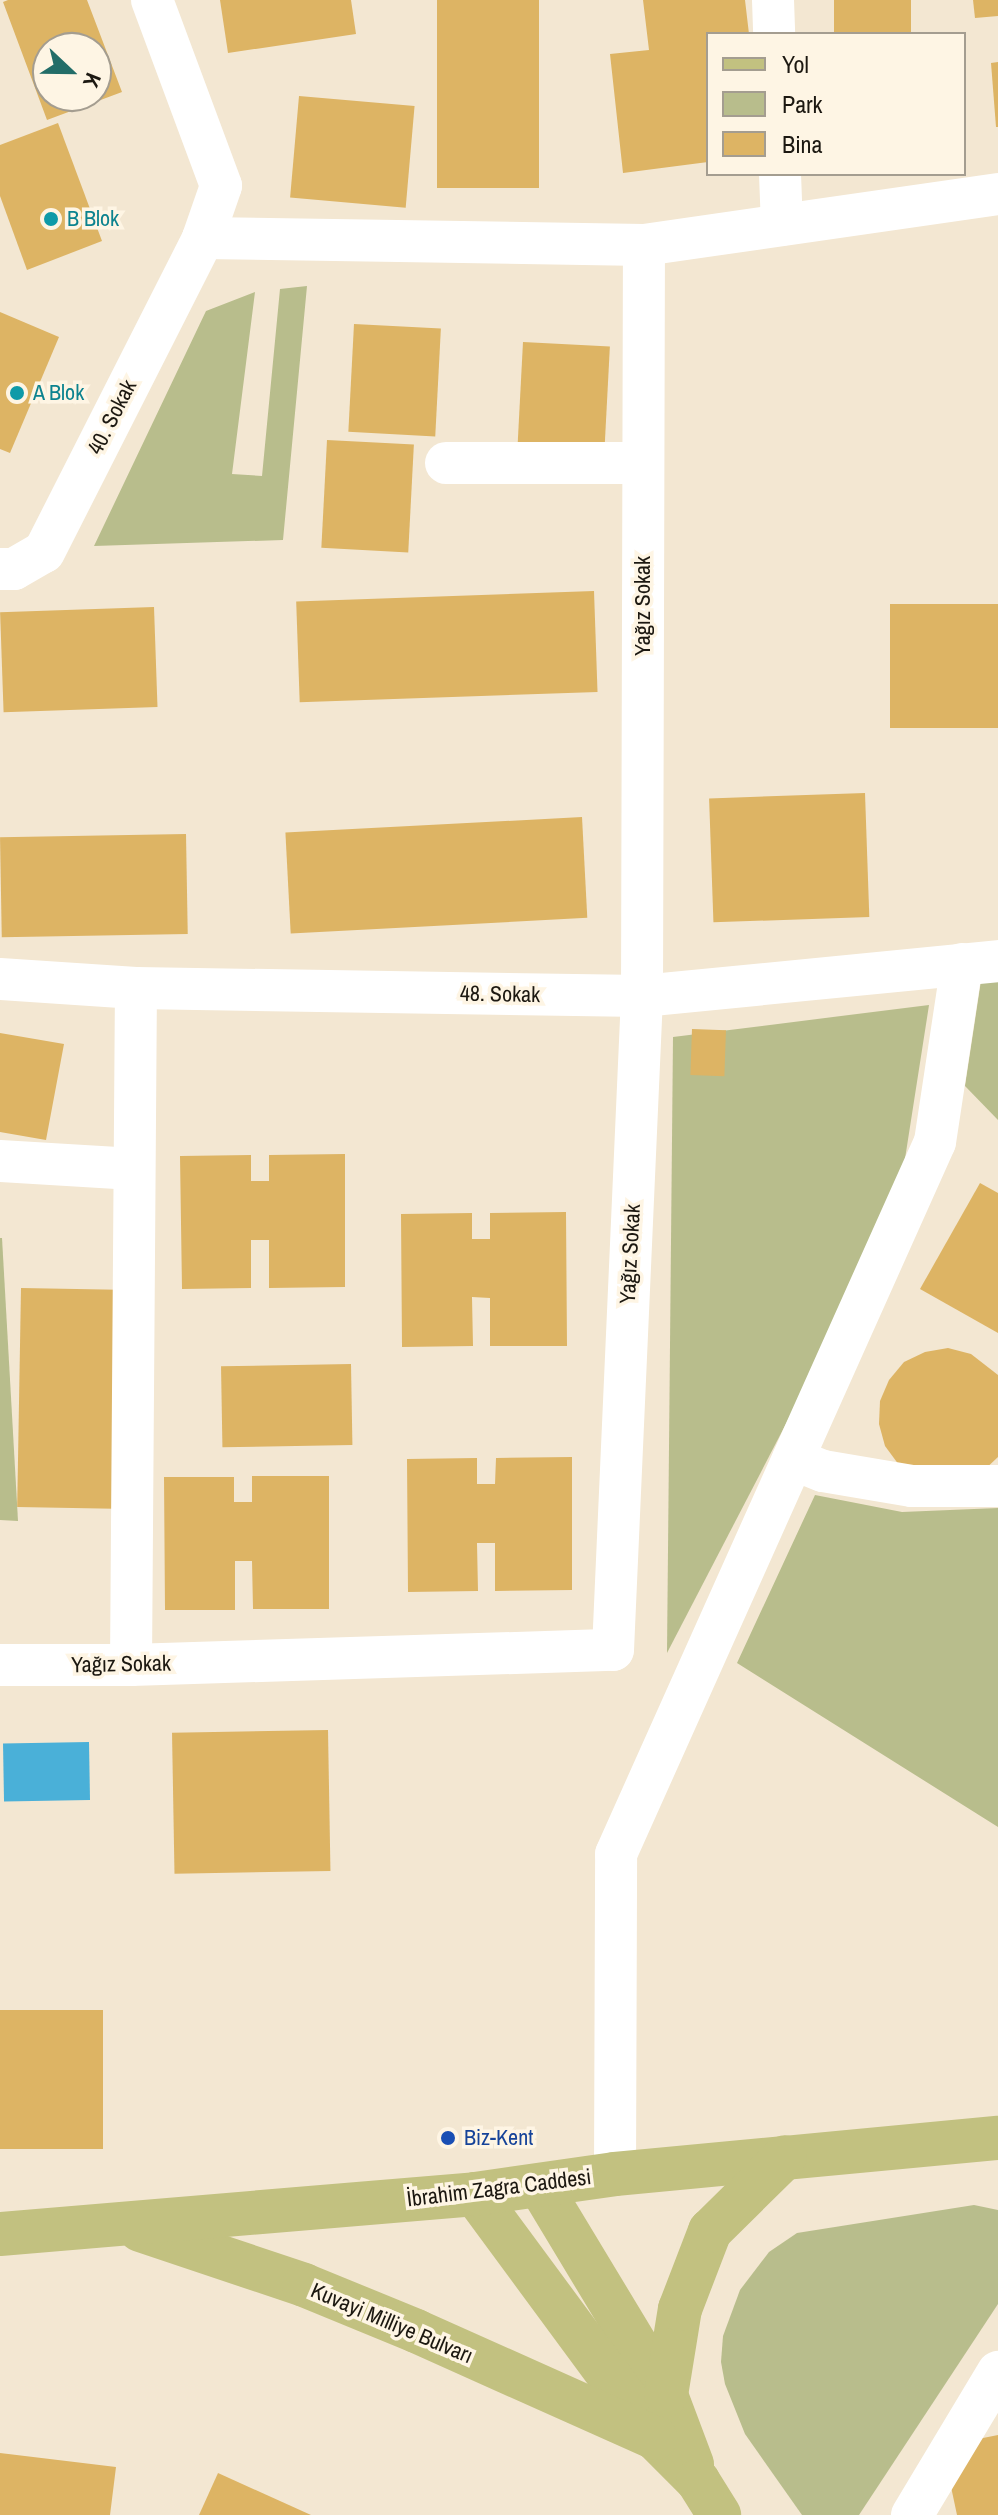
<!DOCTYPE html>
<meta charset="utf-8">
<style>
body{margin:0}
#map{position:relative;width:998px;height:2515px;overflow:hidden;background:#f3e7d2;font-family:"Archivo Narrow",sans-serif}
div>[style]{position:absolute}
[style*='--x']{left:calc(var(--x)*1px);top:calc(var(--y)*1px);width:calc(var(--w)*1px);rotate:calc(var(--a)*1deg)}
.green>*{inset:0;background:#b8bd8c}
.water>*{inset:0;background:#4ab0d8;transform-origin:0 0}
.building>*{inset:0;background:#ddb464;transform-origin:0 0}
.minor>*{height:42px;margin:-21px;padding:0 21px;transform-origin:21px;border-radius:21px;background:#fff}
.major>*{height:44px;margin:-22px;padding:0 22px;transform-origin:22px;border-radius:22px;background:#c2c180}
.dots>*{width:22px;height:22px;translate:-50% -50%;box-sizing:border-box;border:4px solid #fef5e4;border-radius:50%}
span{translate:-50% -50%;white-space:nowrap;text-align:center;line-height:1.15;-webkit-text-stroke:7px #fef5e4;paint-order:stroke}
.culture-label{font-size:22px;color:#0d838f}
.left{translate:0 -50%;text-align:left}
.street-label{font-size:22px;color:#1c1811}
.transit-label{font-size:22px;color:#164399}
.legend{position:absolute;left:706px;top:32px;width:260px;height:144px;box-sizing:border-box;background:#fef5e4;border:2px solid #a49d90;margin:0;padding:10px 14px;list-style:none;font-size:24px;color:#1c1811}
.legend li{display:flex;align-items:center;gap:16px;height:40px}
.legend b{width:40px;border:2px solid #a49d90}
.north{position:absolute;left:32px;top:32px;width:80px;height:80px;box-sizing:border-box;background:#fef5e4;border:2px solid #a49d90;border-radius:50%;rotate:112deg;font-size:22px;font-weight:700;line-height:32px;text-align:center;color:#1c1811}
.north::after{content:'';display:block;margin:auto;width:28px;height:36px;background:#236d68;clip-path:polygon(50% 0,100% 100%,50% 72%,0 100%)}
</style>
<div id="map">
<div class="green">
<i style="clip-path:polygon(307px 286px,283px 540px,94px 546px,206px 311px,255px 292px,232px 474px,262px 476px,280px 289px)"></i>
<i style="clip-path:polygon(998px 973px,998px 1120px,965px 1086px,982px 974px)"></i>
<i style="clip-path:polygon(929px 1005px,897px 1210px,667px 1653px,673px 1037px)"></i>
<i style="clip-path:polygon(0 1238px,2px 1238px,18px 1521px,0 1520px)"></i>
<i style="clip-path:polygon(815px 1495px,902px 1512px,998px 1508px,998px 1827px,737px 1663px)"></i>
<i style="clip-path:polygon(974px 2205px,998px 2210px,998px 2304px,859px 2515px,802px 2515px,745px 2434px,725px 2384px,721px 2362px,723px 2336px,740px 2290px,769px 2252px,797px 2233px)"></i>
</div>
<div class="water">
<i style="left:89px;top:1742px;width:58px;height:86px;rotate:89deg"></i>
</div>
<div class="building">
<i style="clip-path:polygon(evenodd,8px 0,87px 0,122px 92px,47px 120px,3px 2px,8px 0,48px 48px,96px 48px,96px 96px,48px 96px,48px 48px)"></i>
<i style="clip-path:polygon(220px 0,351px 0,356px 34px,228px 53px)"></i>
<i style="left:437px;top:0;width:102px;height:188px"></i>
<i style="clip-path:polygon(643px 0,745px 0,749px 34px,708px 34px,708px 162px,623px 173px,610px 54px,649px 50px)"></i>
<i style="left:834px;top:0;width:77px;height:34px"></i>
<i style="clip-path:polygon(973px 0,998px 0,998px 16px,975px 18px)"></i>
<i style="clip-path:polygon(998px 62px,998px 127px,996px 127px,991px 63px)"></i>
<i style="left:299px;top:96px;width:116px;height:102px;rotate:5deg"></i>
<i style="clip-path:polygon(58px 123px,102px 241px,27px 270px,0 196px,0 145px)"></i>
<i style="clip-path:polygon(0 312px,59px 337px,10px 453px,0 449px)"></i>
<i style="left:354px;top:324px;width:87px;height:108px;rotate:3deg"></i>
<i style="left:523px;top:342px;width:87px;height:108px;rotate:3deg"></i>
<i style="left:327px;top:440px;width:87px;height:108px;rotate:3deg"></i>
<i style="left:594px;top:591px;width:101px;height:298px;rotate:88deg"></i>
<i style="left:998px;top:604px;width:124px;height:108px;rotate:90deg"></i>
<i style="left:154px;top:607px;width:100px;height:154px;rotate:88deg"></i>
<i style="left:865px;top:793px;width:124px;height:156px;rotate:88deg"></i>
<i style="left:582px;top:817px;width:101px;height:297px;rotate:87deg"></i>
<i style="left:186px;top:834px;width:100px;height:186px;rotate:89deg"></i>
<i style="left:692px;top:1029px;width:34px;height:46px;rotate:2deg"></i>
<i style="clip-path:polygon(0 1033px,64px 1044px,46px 1140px,0 1132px)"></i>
<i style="clip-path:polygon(345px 1154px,345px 1287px,269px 1288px,269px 1240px,251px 1240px,251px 1288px,182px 1289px,180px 1156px,251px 1155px,251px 1181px,269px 1181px,269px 1155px)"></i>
<i style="clip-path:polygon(980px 1183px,998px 1193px,998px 1333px,920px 1289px)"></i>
<i style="clip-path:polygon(566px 1212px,567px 1346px,490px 1346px,490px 1298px,472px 1297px,473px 1346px,402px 1347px,401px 1214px,472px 1213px,472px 1239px,490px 1239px,490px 1213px)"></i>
<i style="left:21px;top:1288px;width:97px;height:219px;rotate:1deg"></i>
<i style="clip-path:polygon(948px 1348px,971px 1354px,998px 1375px,998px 1457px,980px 1474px,899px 1465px,885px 1446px,879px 1424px,880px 1401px,889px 1380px,904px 1362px,925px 1352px)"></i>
<i style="left:351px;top:1364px;width:81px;height:130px;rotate:89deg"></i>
<i style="clip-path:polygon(572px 1457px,572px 1590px,495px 1591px,495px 1543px,477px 1543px,478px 1591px,408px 1592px,407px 1459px,477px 1458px,477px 1484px,495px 1484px,496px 1458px)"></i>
<i style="clip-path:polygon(252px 1476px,329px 1476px,329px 1609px,253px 1609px,252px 1561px,235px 1561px,235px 1610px,165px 1610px,164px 1477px,234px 1477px,234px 1502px,252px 1502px)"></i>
<i style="left:328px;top:1730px;width:141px;height:156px;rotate:89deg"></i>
<i style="left:103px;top:2010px;width:139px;height:103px;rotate:90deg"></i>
<i style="clip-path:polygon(998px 2435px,998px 2515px,957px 2515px,950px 2482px,973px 2440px)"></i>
<i style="clip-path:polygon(0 2453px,116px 2467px,110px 2515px,0 2515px)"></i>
<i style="clip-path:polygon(218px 2473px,311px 2515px,199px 2515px)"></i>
</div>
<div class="minor">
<i style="--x:152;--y:0;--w:198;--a:69.6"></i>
<i style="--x:221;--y:186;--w:55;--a:109.1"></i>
<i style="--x:203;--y:238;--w:441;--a:0.9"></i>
<i style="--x:644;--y:245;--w:358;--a:-8.2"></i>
<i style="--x:773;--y:0;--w:34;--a:88"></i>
<i style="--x:780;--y:174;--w:51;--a:87.8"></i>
<i style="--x:446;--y:463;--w:197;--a:0"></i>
<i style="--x:0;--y:569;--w:14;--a:0"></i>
<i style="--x:14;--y:569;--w:34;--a:-30"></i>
<i style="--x:44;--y:552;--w:352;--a:-63.1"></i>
<i style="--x:0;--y:979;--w:136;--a:3.8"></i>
<i style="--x:136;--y:988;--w:506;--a:0.91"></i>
<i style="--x:642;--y:996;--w:358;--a:-5.6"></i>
<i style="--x:0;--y:1161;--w:134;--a:3.4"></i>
<i style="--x:793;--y:1459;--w:32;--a:22"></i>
<i style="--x:823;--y:1471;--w:90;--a:9.6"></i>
<i style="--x:912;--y:1486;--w:86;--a:0"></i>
<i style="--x:0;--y:1665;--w:131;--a:0"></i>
<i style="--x:131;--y:1665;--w:482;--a:-1.8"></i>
<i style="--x:613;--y:1650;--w:655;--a:-87.46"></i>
<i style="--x:642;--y:996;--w:751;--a:-89.85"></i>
<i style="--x:131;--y:1665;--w:677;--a:-89.58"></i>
<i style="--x:615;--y:2174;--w:320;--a:-89.8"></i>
<i style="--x:616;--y:1854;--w:780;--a:-65.87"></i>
<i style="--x:935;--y:1142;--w:180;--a:-81.4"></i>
<i style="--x:912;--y:2515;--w:167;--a:-59"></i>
</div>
<div class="major">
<i style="--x:540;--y:2186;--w:244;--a:58.9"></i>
<i style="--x:666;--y:2395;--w:74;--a:69.4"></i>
<i style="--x:475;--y:2194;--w:303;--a:53.6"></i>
<i style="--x:655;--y:2438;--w:61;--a:45"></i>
<i style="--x:698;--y:2481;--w:40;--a:58"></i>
<i style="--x:140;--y:2230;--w:173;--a:18.5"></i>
<i style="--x:304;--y:2285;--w:121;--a:22.3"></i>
<i style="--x:416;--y:2331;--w:262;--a:24.1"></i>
<i style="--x:0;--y:2234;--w:477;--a:-4.8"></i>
<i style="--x:475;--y:2194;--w:141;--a:-8.1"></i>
<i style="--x:615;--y:2174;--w:385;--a:-5.4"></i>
<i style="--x:666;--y:2395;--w:87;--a:-80.8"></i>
<i style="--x:680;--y:2309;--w:84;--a:-69"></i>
<i style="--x:710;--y:2231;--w:105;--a:-44.6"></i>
</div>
<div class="dots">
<i style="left:51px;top:219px;background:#0f9aa8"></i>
<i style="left:17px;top:393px;background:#0f9aa8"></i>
<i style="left:448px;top:2138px;background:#1a4fb4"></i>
</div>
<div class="culture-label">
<span class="left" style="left:67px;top:219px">B Blok</span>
<span class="left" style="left:33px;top:393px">A Blok</span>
</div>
<div class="street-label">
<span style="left:112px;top:417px;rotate:-63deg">40. Sokak</span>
<span style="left:643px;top:606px;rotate:-90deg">Yağız Sokak</span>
<span style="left:500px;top:994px;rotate:1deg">48. Sokak</span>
<span style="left:630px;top:1254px;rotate:-87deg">Yağız Sokak</span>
<span style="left:121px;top:1664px;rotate:-1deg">Yağız Sokak</span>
<span style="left:499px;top:2188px;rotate:-7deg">İbrahim Zagra Caddesi</span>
<span style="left:392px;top:2323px;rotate:23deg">Kuvayi Milliye Bulvarı</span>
</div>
<div class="transit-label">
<span class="left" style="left:464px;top:2138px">Biz-Kent</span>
</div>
<ul class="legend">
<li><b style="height:10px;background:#c2c180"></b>Yol</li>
<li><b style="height:22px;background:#b8bd8c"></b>Park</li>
<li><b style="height:22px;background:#ddb464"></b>Bina</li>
</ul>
<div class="north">K</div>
</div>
